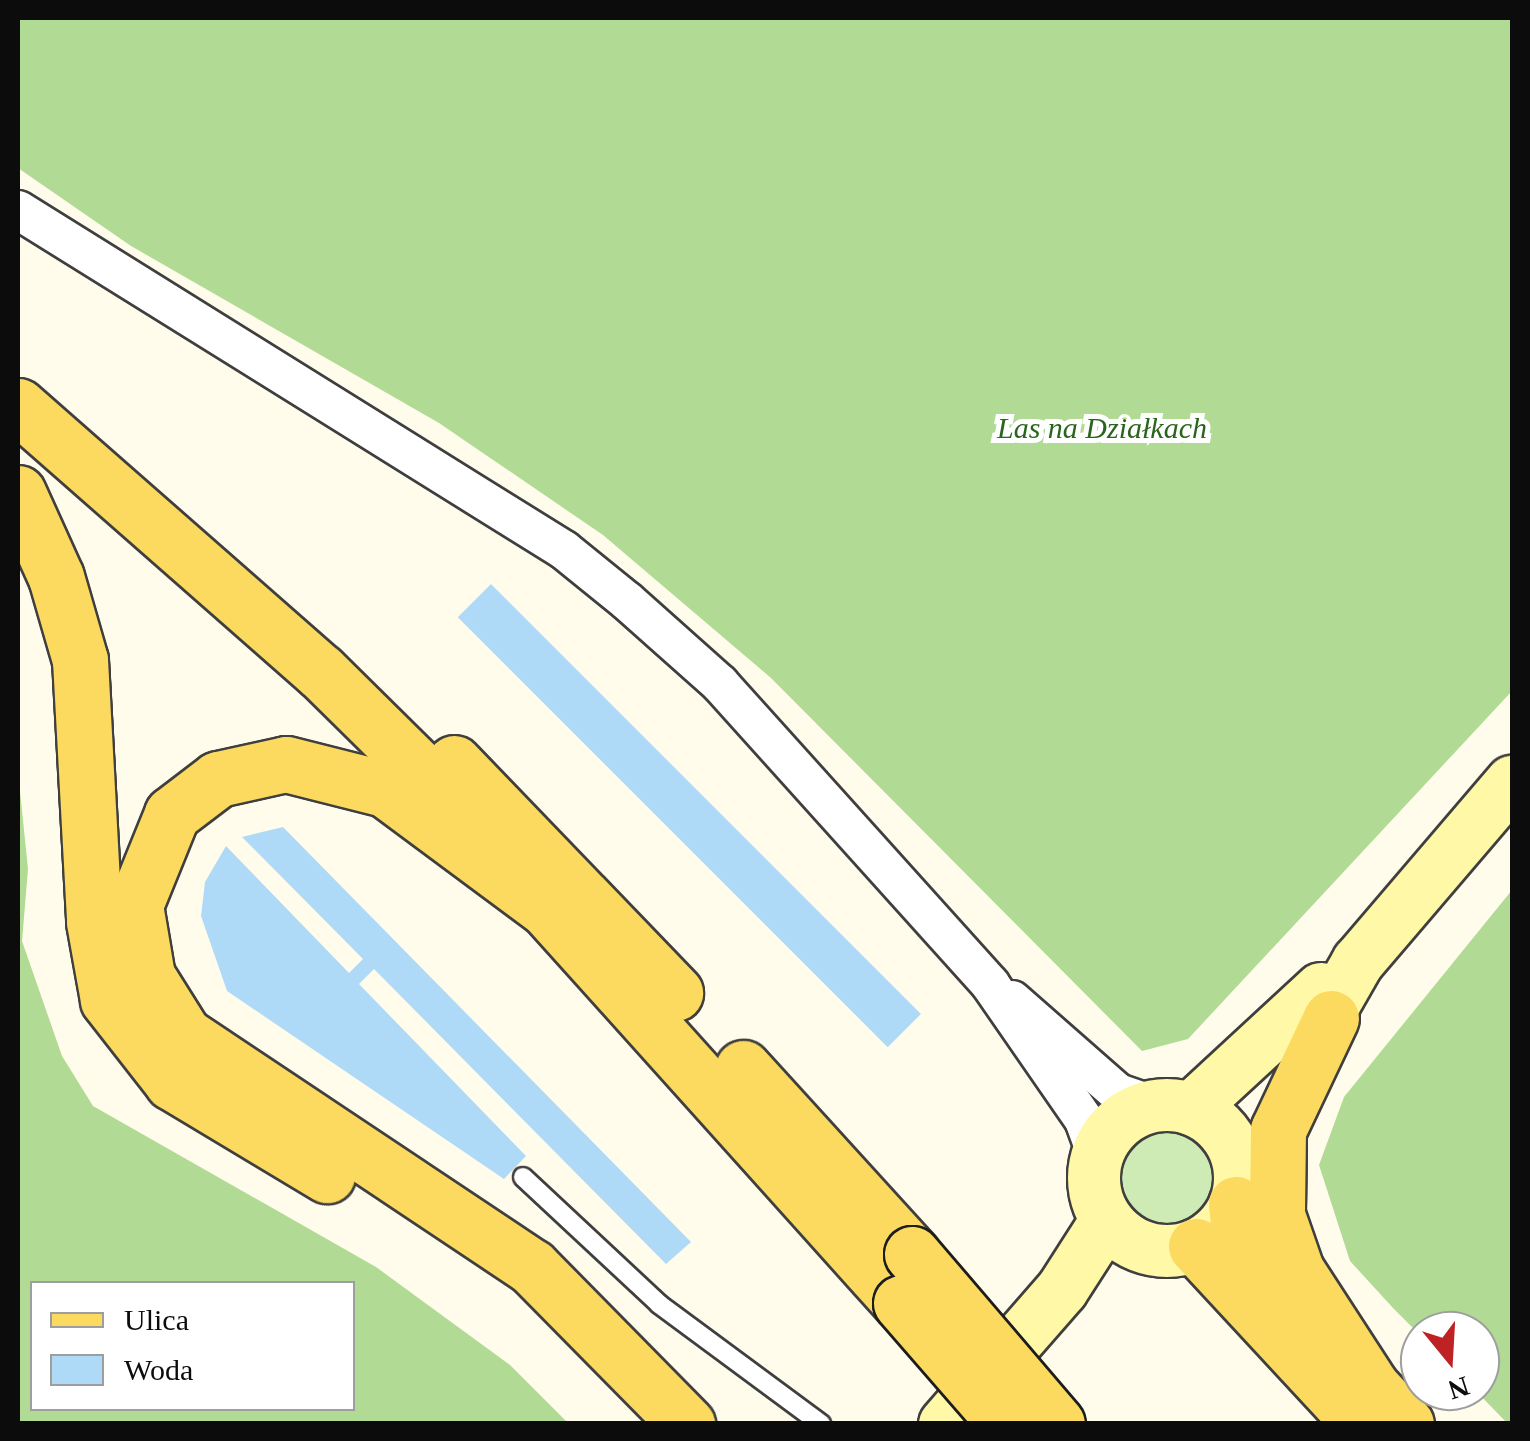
<!DOCTYPE html>
<meta charset="utf-8">
<style>
body{margin:0}
#map{position:relative;width:1530px;height:1441px;overflow:hidden;background:#fffceb;font-family:Georgia,serif}
div>[style]{position:absolute}
[style*='--x']{left:calc(var(--x)*1px);top:calc(var(--y)*1px);width:calc(var(--w)*1px);rotate:calc(var(--a)*1deg)}
.green>*{inset:0;background:#ceeab5}
.round{border-radius:50%}
.forest>*{inset:0;background:#b1db94}
.water>*{inset:0;background:#afdaf7;transform-origin:0 0}
.roads{filter:drop-shadow(2px 0 #3f3f3f) drop-shadow(-2px 0 #3f3f3f) drop-shadow(0 2px #3f3f3f) drop-shadow(0 -2px #3f3f3f)}
.lane>*{height:18px;margin:-9px;padding:0 9px;transform-origin:9px;border-radius:9px;background:#fff}
.street>*{height:38px;margin:-19px;padding:0 19px;transform-origin:19px;border-radius:19px;background:#fff}
.secondary>*{height:52px;margin:-26px;padding:0 26px;transform-origin:26px;border-radius:26px;background:#fff8a6}
.secondary>.ring{margin:-26px;padding:0;box-sizing:content-box;background:none;border:52px solid #fff8a6;border-radius:50%}
.primary>*{height:55px;margin:-27.5px;padding:0 27.5px;transform-origin:27.5px;border-radius:27.5px;background:#fbda5f}
.bridges{filter:drop-shadow(2px 0 #1d1d1d) drop-shadow(-2px 0 #1d1d1d) drop-shadow(0 2px #1d1d1d) drop-shadow(0 -2px #1d1d1d)}
.primary-bridge>*{height:55px;margin:-27.5px;padding:0 27.5px;transform-origin:27.5px;border-radius:27.5px;background:#fbda5f}
span{translate:-50% -50%;white-space:nowrap;text-align:center;line-height:1.15;-webkit-text-stroke:10px #fff;paint-order:stroke}
.park-label{font-size:30px;color:#29651c;font-style:italic}
.frame{position:absolute;inset:0;border:20px solid #0c0c0c;pointer-events:none}
.legend{position:absolute;left:30px;top:1281px;width:325px;height:130px;box-sizing:border-box;background:#fff;border:2px solid #9e9e9e;margin:0;padding:12px 18px;list-style:none;font-size:30px;color:#0c0c0c}
.legend li{display:flex;align-items:center;gap:20px;height:50px}
.legend b{width:50px;border:2px solid #9e9e9e}
.north{position:absolute;left:1400px;top:1311px;width:100px;height:100px;box-sizing:border-box;background:#fff;border:2px solid #9e9e9e;border-radius:50%;rotate:162deg;font-size:28px;font-weight:700;line-height:40px;text-align:center;color:#0c0c0c}
.north::after{content:'';display:block;margin:auto;width:35px;height:45px;background:#be2225;clip-path:polygon(50% 0,100% 100%,50% 72%,0 100%)}
</style>
<div id="map">
<div class="green">
<i class="round" style="left:1120px;top:1128px;width:98px;height:98px"></i>
</div>
<div class="forest">
<i style="clip-path:polygon(18px 18px,1512px 18px,1512px 691px,1188px 1039px,1142px 1051px,771px 678px,603px 535px,439px 423px,131px 246px,18px 168px)"></i>
<i style="clip-path:polygon(evenodd,18px 772px,28px 869px,22px 941px,62px 1056px,93px 1106px,376px 1267px,510px 1365px,568px 1423px,18px 1423px,18px 772px,32px 1284px,352px 1284px,352px 1408px,32px 1408px,32px 1284px)"></i>
<i style="clip-path:polygon(1512px 890px,1512px 1423px,1508px 1424px,1476px 1391px,1480px 1331px,1420px 1335px,1393px 1308px,1350px 1261px,1319px 1165px,1344px 1097px)"></i>
</div>
<div class="water">
<i style="left:491px;top:584px;width:608px;height:47px;rotate:45deg"></i>
<i style="clip-path:polygon(283px 827px,691px 1242px,666px 1264px,374px 969px,359px 984px,526px 1156px,504px 1179px,227px 991px,201px 916px,205px 882px,226px 846px,349px 973px,363px 959px,242px 837px)"></i>
</div>
<div class="roads">
<div class="lane">
<i style="--x:523;--y:1177;--w:186;--a:43"></i>
<i style="--x:659;--y:1304;--w:202;--a:36.5"></i>
</div>
<div class="street">
<i style="--x:18;--y:210;--w:643;--a:31.91"></i>
<i style="--x:564;--y:550;--w:81;--a:39"></i>
<i style="--x:627;--y:601;--w:125;--a:41.7"></i>
<i style="--x:720;--y:684;--w:404;--a:48"></i>
<i style="--x:990;--y:984;--w:165;--a:55.3"></i>
<i style="--x:1084;--y:1120;--w:38;--a:70"></i>
<i style="--x:1012;--y:1000;--w:141;--a:41.3"></i>
<i style="--x:1118;--y:1093;--w:39;--a:19"></i>
</div>
<div class="secondary">
<i style="--x:1307;--y:1051;--w:103;--a:-60.2"></i>
<i style="--x:1358;--y:962;--w:237;--a:-49.5"></i>
<i class="ring" style="left:1094px;top:1105px;width:94px;height:94px"></i>
<i style="--x:1191;--y:1109;--w:177;--a:-42.7"></i>
<i style="--x:945;--y:1424;--w:178;--a:-48.9"></i>
<i style="--x:1062;--y:1290;--w:83;--a:-57.3"></i>
</div>
<div class="primary">
<i style="--x:18;--y:406;--w:403;--a:41.3"></i>
<i style="--x:321;--y:672;--w:205;--a:44.6"></i>
<i style="--x:18;--y:493;--w:92;--a:65.7"></i>
<i style="--x:56;--y:577;--w:86;--a:73.9"></i>
<i style="--x:80;--y:660;--w:262;--a:86.9"></i>
<i style="--x:94;--y:922;--w:79;--a:79.8"></i>
<i style="--x:108;--y:1000;--w:104;--a:52"></i>
<i style="--x:172;--y:1082;--w:181;--a:31"></i>
<i style="--x:454;--y:763;--w:319;--a:46.1"></i>
<i style="--x:519;--y:878;--w:571;--a:48.05"></i>
<i style="--x:544;--y:907;--w:198;--a:-143.4"></i>
<i style="--x:385;--y:789;--w:102;--a:-165.8"></i>
<i style="--x:286;--y:764;--w:70;--a:167.6"></i>
<i style="--x:218;--y:779;--w:58;--a:142.7"></i>
<i style="--x:172;--y:814;--w:98;--a:112.1"></i>
<i style="--x:135;--y:905;--w:72;--a:80.4"></i>
<i style="--x:147;--y:976;--w:70;--a:57.9"></i>
<i style="--x:184;--y:1035;--w:418;--a:33.7"></i>
<i style="--x:532;--y:1267;--w:221;--a:45.4"></i>
<i style="--x:1331;--y:1018;--w:124;--a:115.3"></i>
<i style="--x:1278;--y:1130;--w:85;--a:90.7"></i>
<i style="--x:1277;--y:1215;--w:58;--a:70.9"></i>
<i style="--x:1296;--y:1270;--w:136;--a:57"></i>
<i style="--x:743;--y:1068;--w:251;--a:47.7"></i>
<i style="--x:1236;--y:1204;--w:31;--a:84"></i>
<i style="--x:1239;--y:1235;--w:84;--a:49.3"></i>
<i style="--x:1196;--y:1246;--w:237;--a:47.2"></i>
<i style="--x:1347;--y:1360;--w:87;--a:47.3"></i>
</div>
</div>
<div class="bridges">
<div class="primary-bridge">
<i style="--x:912;--y:1254;--w:223;--a:49.5"></i>
<i style="--x:901;--y:1303;--w:160;--a:49"></i>
</div>
</div>
<div class="park-label">
<span style="left:1102px;top:428px">Las na Działkach</span>
</div>
<div class="frame"></div>
<ul class="legend">
<li><b style="height:12px;background:#fbda5f"></b>Ulica</li>
<li><b style="height:28px;background:#afdaf7"></b>Woda</li>
</ul>
<div class="north">N</div>
</div>
